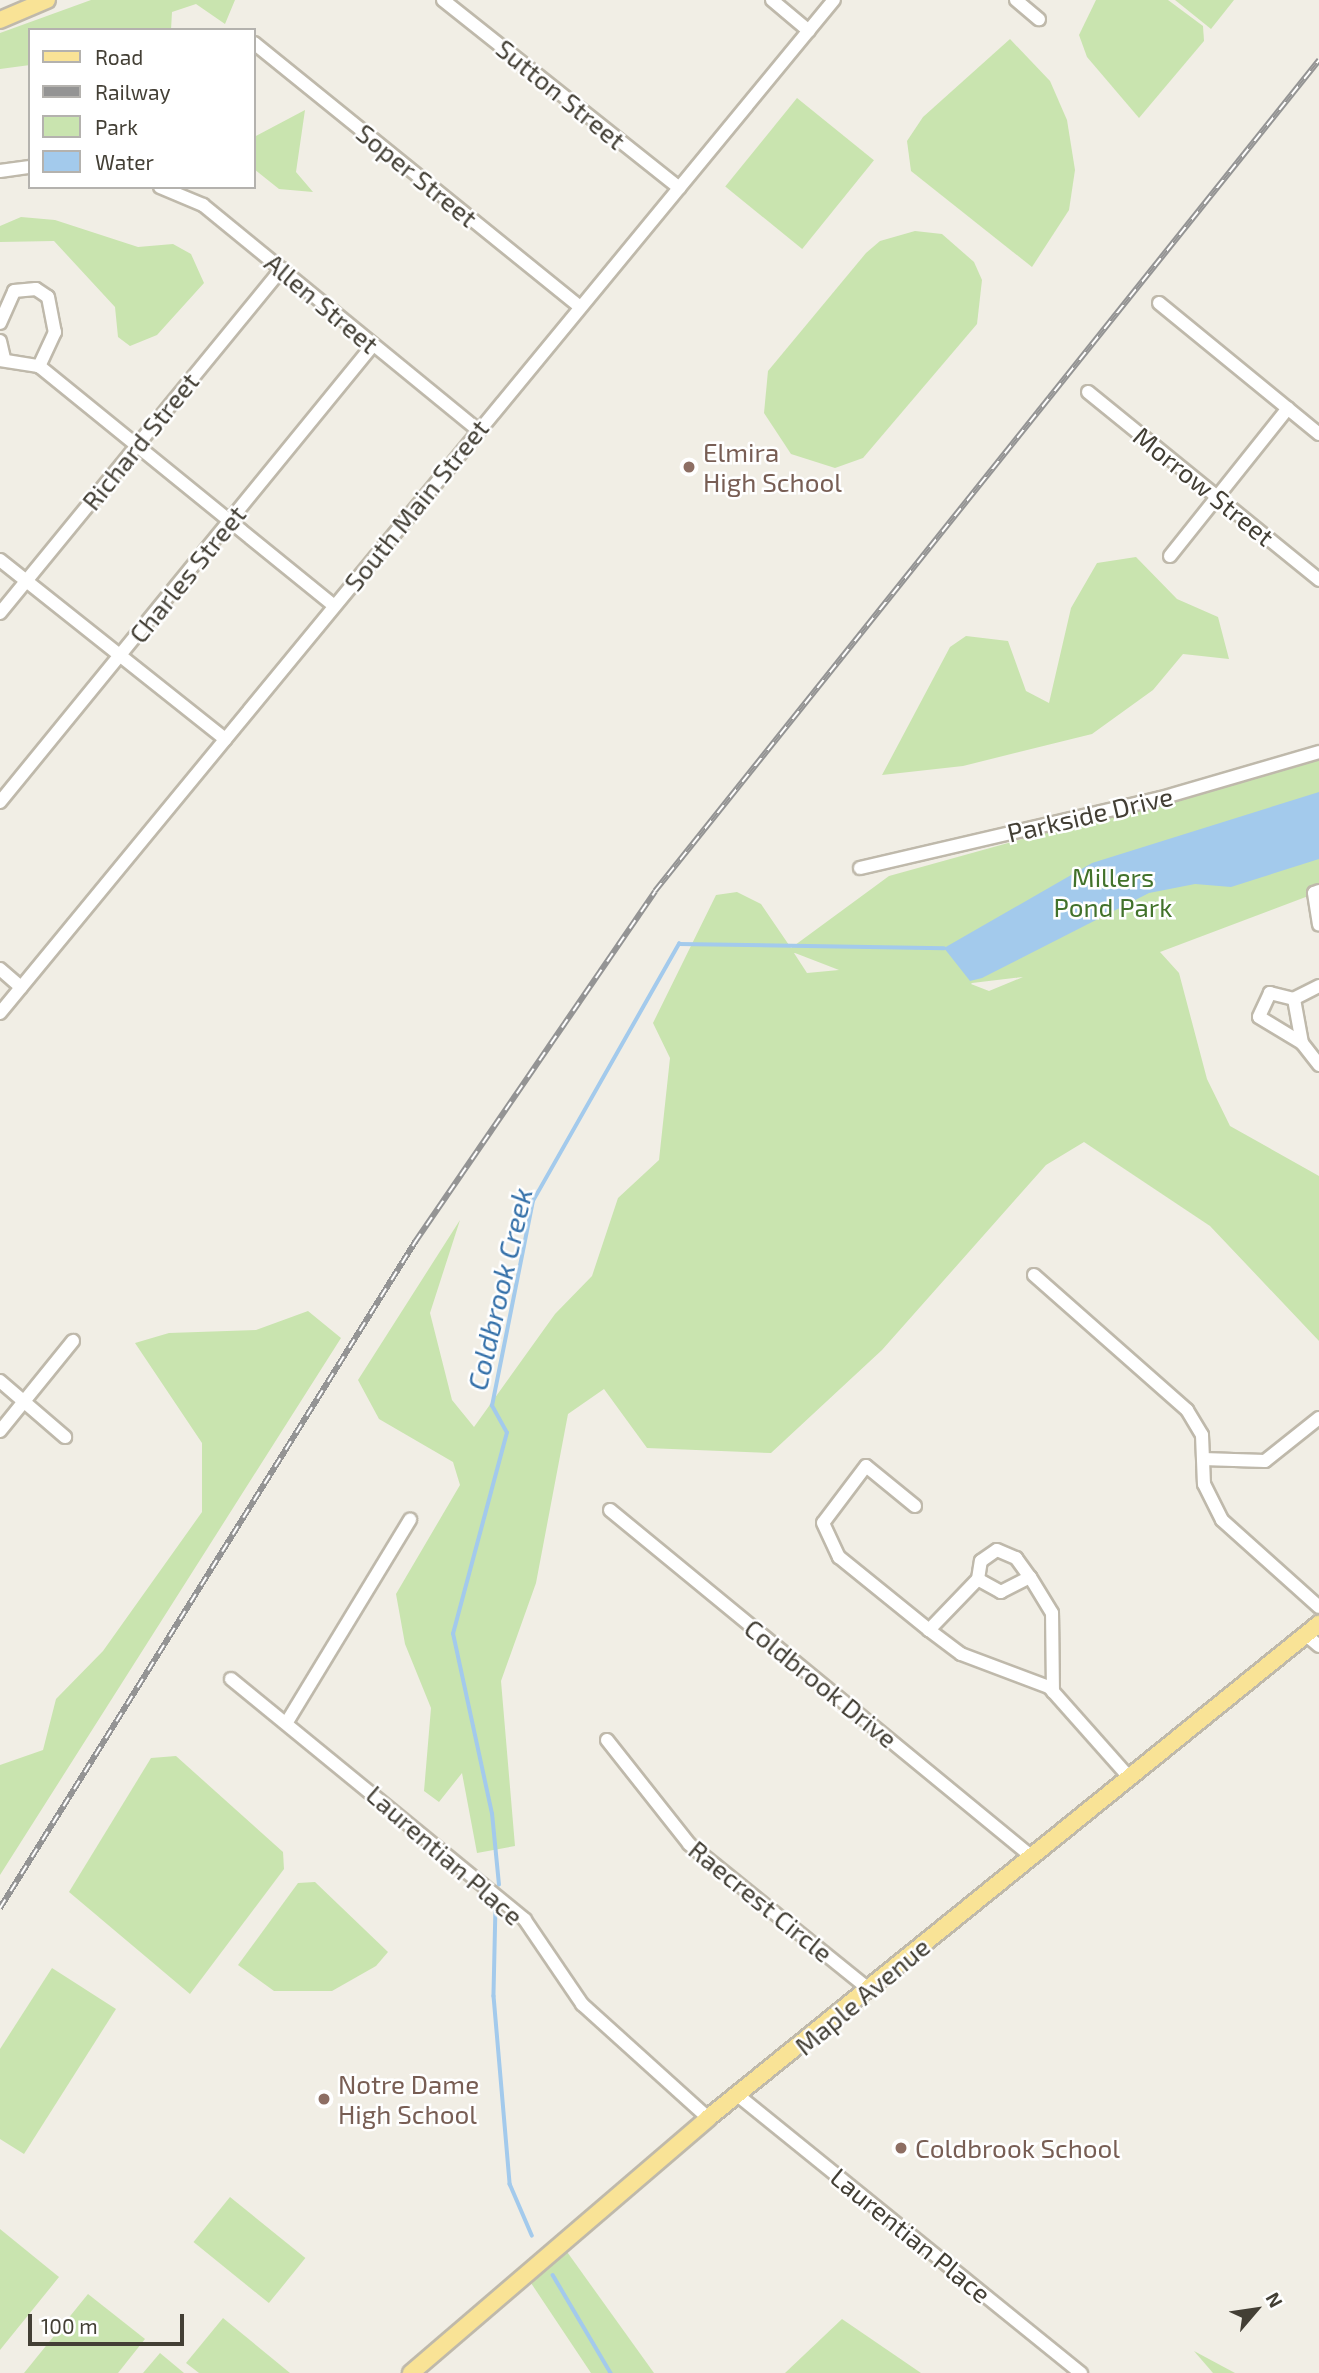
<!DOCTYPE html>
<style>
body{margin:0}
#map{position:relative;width:1319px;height:2373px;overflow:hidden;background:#f1eee5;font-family:"Exo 2",sans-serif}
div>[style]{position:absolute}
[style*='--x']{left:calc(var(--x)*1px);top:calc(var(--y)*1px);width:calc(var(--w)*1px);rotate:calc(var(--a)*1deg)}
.green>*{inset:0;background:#c9e4af;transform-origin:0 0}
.water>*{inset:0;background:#a3caec}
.stream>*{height:3.5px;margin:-1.75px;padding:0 1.75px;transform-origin:1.75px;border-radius:1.75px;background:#a3caec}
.roads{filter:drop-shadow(2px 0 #bfb9ab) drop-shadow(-2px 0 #bfb9ab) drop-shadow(0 2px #bfb9ab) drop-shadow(0 -2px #bfb9ab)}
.minor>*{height:12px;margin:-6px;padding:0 6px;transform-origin:6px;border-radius:6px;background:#fff}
.major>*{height:16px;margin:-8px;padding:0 8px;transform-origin:8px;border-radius:8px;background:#f9e396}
.rail>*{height:6px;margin-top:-3px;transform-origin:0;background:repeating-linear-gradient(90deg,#fff 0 10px,#949494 0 20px);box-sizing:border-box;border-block:2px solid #949494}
.dots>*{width:19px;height:19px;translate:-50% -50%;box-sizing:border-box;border:4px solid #fff;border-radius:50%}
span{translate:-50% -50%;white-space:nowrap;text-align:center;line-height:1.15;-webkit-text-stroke:5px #fff;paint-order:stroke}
.street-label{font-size:26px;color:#433f35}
.education-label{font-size:26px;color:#785e54}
.left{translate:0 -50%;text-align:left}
.park-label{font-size:26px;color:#42722b}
.water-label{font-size:28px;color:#3470a9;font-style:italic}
.legend{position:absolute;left:28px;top:28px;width:228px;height:161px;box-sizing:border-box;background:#fff;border:2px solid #b4b2ae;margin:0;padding:9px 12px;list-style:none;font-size:21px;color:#433f35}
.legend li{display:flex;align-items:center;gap:14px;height:35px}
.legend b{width:35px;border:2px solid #b4b2ae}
.north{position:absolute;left:1221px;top:2275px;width:70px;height:70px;-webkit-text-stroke:5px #fff;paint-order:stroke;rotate:61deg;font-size:19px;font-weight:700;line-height:28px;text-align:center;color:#433f35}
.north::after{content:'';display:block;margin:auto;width:24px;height:32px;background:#433f35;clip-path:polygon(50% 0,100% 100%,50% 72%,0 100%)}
.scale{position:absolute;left:28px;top:2314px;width:156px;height:32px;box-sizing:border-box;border:4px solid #433f35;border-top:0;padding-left:9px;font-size:21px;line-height:24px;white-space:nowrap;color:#433f35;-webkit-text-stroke:5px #fff;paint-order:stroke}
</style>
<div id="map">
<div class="green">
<i style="clip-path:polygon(91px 0,235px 0,225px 24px,196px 4px,172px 12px,171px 30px,30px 30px,30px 65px,0 69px,0 33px)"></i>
<i style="clip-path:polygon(1096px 0,1168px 0,1203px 26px,1204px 41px,1139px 118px,1087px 57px,1079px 35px)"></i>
<i style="clip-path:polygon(1175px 0,1234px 0,1211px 29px)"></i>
<i style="clip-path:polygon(1010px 39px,1050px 81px,1067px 120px,1075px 170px,1069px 210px,1032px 267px,911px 171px,907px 141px,923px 117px)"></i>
<i style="left:797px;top:98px;width:99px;height:114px;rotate:39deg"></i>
<i style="clip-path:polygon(305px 110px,296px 172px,313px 192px,279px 189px,254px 169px,254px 137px)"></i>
<i style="clip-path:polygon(21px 217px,55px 220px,138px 247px,173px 244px,191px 254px,204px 283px,157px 335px,130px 346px,118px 337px,115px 307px,54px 241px,0 242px,0 226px)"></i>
<i style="clip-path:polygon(915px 231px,942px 234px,974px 262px,982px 280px,977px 324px,863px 458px,835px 468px,791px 454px,764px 413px,768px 371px,866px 253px,880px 241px)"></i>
<i style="clip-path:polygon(1136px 557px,1177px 599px,1218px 617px,1229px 659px,1183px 654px,1153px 690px,1092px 734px,963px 766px,882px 775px,950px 647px,966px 636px,1008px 641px,1026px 691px,1049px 703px,1071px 608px,1097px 563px)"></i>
<i style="clip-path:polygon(evenodd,1319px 757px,1319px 892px,1160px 952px,1179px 973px,1207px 1079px,1230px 1126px,1319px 1176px,1319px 1341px,1210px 1226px,1084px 1142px,1046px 1165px,882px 1350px,771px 1453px,647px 1448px,604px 1389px,568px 1414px,536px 1583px,501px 1681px,515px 1846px,477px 1853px,462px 1773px,439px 1802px,424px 1791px,431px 1708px,405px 1644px,396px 1594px,460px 1485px,453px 1462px,379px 1419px,358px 1380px,460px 1220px,430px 1313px,452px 1400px,474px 1427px,555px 1314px,592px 1276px,618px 1198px,659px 1160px,670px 1058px,653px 1023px,716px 895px,737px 892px,761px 904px,791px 948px,889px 876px,1319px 757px,794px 953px,795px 953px,839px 970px,807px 973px,794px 953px,1319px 757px,1023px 977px,989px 991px,971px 984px,972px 983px,1023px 977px)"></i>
<i style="clip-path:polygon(308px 1311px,341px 1338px,0 1875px,0 1765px,43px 1750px,56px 1699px,103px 1651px,202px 1512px,202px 1443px,135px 1343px,169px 1333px,256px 1330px)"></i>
<i style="clip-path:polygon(176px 1756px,283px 1852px,284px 1869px,190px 1994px,69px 1892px,151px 1758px)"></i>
<i style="clip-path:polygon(315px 1882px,388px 1952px,376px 1966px,332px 1991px,274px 1991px,238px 1965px,298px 1883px)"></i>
<i style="clip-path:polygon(52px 1968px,116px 2009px,24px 2154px,0 2139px,0 2049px)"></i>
<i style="left:230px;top:2197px;width:97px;height:58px;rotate:39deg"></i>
<i style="clip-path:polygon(0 2229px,59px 2277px,0 2350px)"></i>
<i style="clip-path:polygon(565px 2249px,654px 2373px,591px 2373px,531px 2283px)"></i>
<i style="clip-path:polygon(88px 2294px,145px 2339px,118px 2373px,24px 2373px)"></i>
<i style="clip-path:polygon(223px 2318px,290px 2373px,199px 2373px,186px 2363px)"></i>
<i style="clip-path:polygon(842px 2319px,921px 2373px,785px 2373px)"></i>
<i style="clip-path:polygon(1194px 2351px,1235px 2373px,1213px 2373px)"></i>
<i style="clip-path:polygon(160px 2353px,184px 2373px,143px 2373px)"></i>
</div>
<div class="water">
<i style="clip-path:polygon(1319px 792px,1319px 859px,1231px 887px,1195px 884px,1149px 893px,982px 978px,970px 981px,944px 948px,1092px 863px)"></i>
</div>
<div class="stream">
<i style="--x:499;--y:1885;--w:71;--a:-95.6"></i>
<i style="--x:492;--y:1814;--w:184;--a:-102.2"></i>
<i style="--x:453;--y:1634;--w:208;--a:-75"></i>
<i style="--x:507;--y:1433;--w:31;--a:-119"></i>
<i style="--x:492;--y:1406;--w:209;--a:-78.7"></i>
<i style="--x:533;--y:1201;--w:296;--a:-60.4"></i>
<i style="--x:679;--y:944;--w:265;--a:0.9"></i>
<i style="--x:496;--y:1906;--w:90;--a:91.3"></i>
<i style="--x:494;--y:1996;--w:189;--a:85.1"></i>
<i style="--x:510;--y:2184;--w:56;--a:66.7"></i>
<i style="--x:553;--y:2275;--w:114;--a:59.4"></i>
</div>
<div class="roads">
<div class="minor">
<i style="--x:443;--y:0;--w:302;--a:38.5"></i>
<i style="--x:772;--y:0;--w:48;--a:40"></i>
<i style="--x:1016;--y:0;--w:30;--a:40"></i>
<i style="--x:254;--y:43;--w:419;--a:39"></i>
<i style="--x:0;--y:171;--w:30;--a:-8"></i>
<i style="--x:160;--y:187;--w:47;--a:22.7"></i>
<i style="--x:203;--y:205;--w:355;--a:39.3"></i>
<i style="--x:1159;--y:303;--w:207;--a:39.3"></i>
<i style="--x:0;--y:323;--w:35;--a:-66"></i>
<i style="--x:14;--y:291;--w:22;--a:-5"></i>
<i style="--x:36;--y:289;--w:14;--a:34"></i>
<i style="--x:48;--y:297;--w:36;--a:79"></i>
<i style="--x:55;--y:332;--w:38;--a:115"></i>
<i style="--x:0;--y:341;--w:18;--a:77"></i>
<i style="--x:0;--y:360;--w:39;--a:9"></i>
<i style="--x:39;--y:366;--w:380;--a:39.1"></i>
<i style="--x:1088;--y:392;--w:298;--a:39.1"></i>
<i style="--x:1170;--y:556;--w:189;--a:-51.4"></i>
<i style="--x:0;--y:560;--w:288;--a:38.5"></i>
<i style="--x:0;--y:613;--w:445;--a:-50.7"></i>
<i style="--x:0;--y:802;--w:590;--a:-50.78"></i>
<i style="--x:860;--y:868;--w:309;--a:-13.1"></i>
<i style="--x:1161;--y:798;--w:165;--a:-16.2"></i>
<i style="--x:1319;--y:891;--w:5;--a:158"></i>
<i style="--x:1314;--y:893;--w:32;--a:81"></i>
<i style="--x:0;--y:969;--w:28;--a:41"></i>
<i style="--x:1319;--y:986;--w:28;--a:153"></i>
<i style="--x:1294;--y:999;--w:45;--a:79.7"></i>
<i style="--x:1302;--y:1043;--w:28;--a:52"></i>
<i style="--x:1294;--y:999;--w:25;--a:-166"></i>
<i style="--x:1270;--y:993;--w:26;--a:115"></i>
<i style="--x:1259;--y:1017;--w:50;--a:31.2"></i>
<i style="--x:0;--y:1013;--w:1312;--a:-50.54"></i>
<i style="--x:1034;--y:1275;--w:204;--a:41.4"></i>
<i style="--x:1187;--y:1410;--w:29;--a:59"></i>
<i style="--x:1202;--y:1435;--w:49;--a:87.7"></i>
<i style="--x:1204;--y:1484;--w:40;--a:63.4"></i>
<i style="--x:1222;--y:1520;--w:130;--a:41.9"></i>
<i style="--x:0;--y:1381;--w:86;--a:40.7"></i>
<i style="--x:0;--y:1431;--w:116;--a:-51"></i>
<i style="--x:1203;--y:1459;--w:62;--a:1.8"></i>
<i style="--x:1265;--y:1461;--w:69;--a:-38.5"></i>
<i style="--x:915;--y:1506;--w:63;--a:-140.8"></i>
<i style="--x:866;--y:1466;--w:71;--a:127"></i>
<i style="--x:823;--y:1523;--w:38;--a:65"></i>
<i style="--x:839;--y:1557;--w:116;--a:39"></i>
<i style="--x:610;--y:1510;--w:545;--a:39.42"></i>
<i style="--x:978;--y:1579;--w:18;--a:-81"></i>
<i style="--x:981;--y:1561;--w:19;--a:-35"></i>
<i style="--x:997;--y:1550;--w:21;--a:23"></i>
<i style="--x:1016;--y:1558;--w:24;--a:54"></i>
<i style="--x:1306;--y:1635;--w:17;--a:40"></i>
<i style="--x:231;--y:1679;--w:380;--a:39.3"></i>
<i style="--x:525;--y:1920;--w:102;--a:55.8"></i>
<i style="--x:582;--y:2004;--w:170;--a:42.1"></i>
<i style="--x:1053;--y:1692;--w:79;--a:-90.7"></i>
<i style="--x:1052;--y:1613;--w:42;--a:-121.4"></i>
<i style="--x:1030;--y:1577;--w:33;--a:153"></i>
<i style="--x:1001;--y:1592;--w:26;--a:-151"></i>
<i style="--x:978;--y:1579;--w:71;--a:133.9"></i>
<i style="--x:929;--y:1630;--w:40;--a:37"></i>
<i style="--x:961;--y:1654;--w:94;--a:20.6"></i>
<i style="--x:1049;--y:1687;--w:120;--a:48.4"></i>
<i style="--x:287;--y:1722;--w:237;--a:-58.7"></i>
<i style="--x:607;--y:1740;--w:132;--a:51.7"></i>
<i style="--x:689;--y:1844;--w:233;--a:38.9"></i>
<i style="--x:740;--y:2097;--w:439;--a:39"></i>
</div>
<div class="major">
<i style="--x:0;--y:20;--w:51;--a:-23.1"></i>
<i style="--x:411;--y:2373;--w:391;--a:-40.6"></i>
<i style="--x:708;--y:2118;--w:786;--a:-38.96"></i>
</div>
</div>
<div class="rail">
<i style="--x:0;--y:1908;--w:785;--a:-58.07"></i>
<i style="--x:415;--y:1242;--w:425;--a:-55.6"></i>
<i style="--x:655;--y:891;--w:1064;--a:-51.37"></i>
</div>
<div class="dots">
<i style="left:689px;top:467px;background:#8d6e63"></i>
<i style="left:324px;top:2099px;background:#8d6e63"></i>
<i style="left:901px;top:2148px;background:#8d6e63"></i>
</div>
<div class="street-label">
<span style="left:561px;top:94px;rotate:39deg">Sutton Street</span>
<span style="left:417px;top:175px;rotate:39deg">Soper Street</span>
<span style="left:322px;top:303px;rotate:40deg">Allen Street</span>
<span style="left:140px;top:441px;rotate:-51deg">Richard Street</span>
<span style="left:1204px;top:486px;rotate:39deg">Morrow Street</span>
<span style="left:416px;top:505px;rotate:-51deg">South Main Street</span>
<span style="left:187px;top:574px;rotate:-51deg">Charles Street</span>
<span style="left:1090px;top:814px;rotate:-13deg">Parkside Drive</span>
<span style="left:821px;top:1683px;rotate:39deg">Coldbrook Drive</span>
<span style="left:445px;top:1855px;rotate:41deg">Laurentian Place</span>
<span style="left:761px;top:1901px;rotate:39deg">Raecrest Circle</span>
<span style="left:862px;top:1996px;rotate:-40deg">Maple Avenue</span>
<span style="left:911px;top:2235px;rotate:39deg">Laurentian Place</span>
</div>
<div class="education-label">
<span class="left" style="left:703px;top:467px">Elmira<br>High School</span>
<span class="left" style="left:338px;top:2099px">Notre Dame<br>High School</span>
<span class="left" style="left:915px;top:2148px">Coldbrook School</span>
</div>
<div class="park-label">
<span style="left:1113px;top:892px">Millers<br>Pond Park</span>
</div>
<div class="water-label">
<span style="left:499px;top:1289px;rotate:-77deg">Coldbrook Creek</span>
</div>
<ul class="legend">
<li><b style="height:9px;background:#f9e396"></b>Road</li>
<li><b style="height:9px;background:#949494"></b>Railway</li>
<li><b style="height:19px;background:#c9e4af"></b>Park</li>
<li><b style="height:19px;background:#a3caec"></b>Water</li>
</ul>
<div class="north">N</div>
<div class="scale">100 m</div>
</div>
